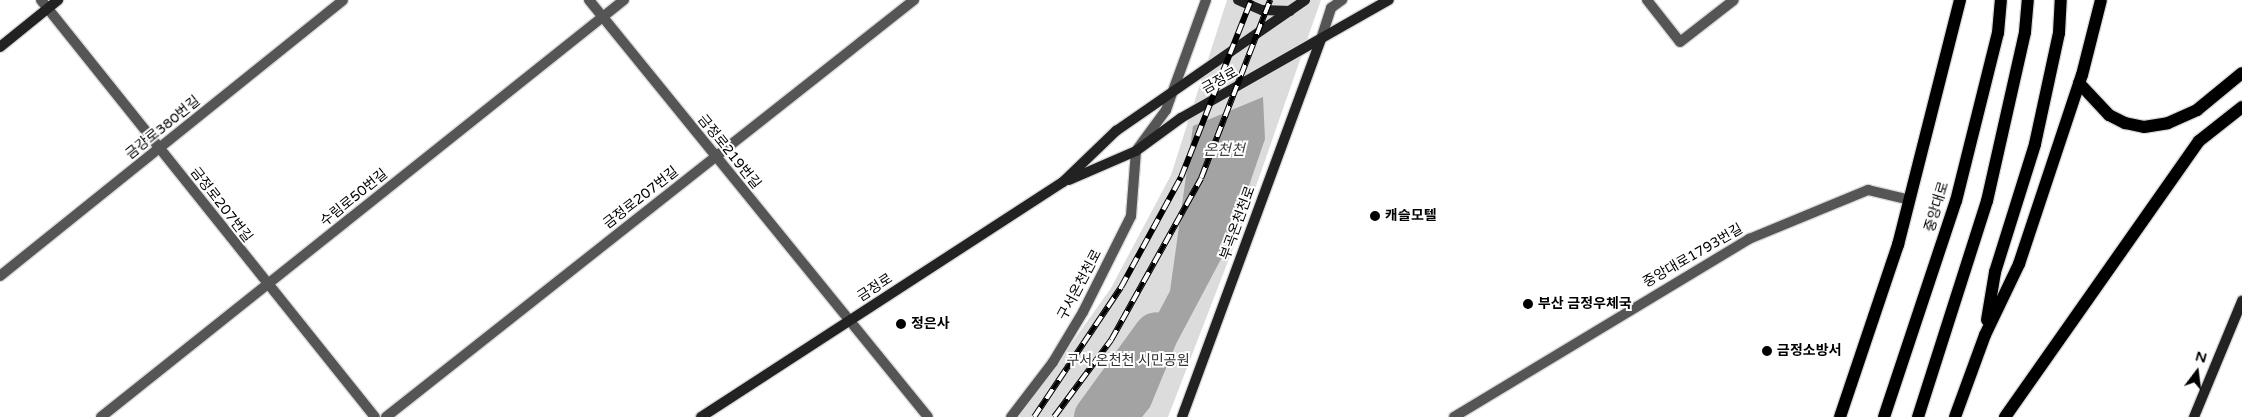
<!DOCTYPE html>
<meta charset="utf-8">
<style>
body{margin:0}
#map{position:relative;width:2242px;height:417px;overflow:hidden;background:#fff;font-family:"Varela Round","Noto Sans KR",sans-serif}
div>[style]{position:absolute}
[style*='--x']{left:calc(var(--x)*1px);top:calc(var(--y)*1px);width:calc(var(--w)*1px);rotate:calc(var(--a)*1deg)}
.green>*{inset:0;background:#dcdcdc}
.water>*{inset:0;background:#a3a3a3}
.river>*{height:44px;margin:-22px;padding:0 22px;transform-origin:22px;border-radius:22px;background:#a3a3a3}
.roads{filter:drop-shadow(1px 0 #dbdbdb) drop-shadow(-1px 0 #dbdbdb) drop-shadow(0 1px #dbdbdb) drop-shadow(0 -1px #dbdbdb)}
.street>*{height:10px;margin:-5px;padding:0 5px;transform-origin:5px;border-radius:5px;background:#555}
.secondary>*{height:10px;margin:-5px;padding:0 5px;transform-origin:5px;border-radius:5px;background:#222}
.primary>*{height:12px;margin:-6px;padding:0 6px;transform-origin:6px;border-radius:6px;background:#000}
.rail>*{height:5.5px;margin-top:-2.75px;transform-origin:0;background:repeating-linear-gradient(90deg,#fff 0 11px,#000 0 22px);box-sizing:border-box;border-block:1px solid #000}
.dots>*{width:14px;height:14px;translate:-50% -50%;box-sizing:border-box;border:2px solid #fff;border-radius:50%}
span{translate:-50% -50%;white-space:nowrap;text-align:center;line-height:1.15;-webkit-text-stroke:4px #fff;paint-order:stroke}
.street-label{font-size:14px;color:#000}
.poi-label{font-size:14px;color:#000;font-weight:700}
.left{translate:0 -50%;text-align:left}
.park-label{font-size:14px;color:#333}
.water-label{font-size:15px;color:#444;font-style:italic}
.north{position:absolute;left:2172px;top:347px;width:50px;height:50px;-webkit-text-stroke:4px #fff;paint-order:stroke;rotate:15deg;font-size:14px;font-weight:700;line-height:20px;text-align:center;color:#000}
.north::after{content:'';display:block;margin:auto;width:18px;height:22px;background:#000;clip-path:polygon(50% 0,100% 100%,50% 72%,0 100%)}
</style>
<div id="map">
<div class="green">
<i style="clip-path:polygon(1227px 0,1321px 0,1247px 212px,1168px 417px,1019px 417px,1111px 288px,1171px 175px)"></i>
</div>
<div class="water">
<i style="clip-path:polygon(1263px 97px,1265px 139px,1229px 244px,1176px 344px,1150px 407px,1142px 417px,1103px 417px,1170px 291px,1193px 126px)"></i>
</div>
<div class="river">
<i style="--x:1096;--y:417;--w:102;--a:-54.1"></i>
</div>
<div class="roads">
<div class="street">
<i style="--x:41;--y:0;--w:534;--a:51.31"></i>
<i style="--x:589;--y:0;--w:537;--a:50.89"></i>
<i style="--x:1647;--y:0;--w:53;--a:51.8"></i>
<i style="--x:1680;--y:42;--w:68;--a:-37.9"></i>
<i style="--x:1321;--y:39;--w:33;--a:-72"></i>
<i style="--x:1331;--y:8;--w:14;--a:-36"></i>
<i style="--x:0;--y:276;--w:440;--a:-38.8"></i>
<i style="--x:101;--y:417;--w:669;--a:-38.57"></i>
<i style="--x:386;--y:417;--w:673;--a:-38.3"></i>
<i style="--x:1011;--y:417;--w:69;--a:-52.6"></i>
<i style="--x:1053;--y:362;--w:58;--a:-59"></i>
<i style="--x:1083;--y:312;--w:107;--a:-63.4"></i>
<i style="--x:1131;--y:216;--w:65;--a:-85.6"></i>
<i style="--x:1136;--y:151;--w:51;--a:-53.8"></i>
<i style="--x:1166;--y:110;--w:117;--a:-70"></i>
<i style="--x:1454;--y:417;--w:345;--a:-31.1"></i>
<i style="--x:1749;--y:239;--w:129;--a:-22.4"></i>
<i style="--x:1868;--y:190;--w:43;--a:13.4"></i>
</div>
<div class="secondary">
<i style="--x:1238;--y:0;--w:26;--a:23"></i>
<i style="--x:1262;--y:10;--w:28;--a:2"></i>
<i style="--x:0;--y:47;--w:75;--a:-39"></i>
<i style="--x:1069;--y:180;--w:73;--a:-23.4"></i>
<i style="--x:1136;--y:151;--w:56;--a:-36.3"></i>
<i style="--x:1181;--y:118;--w:239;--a:-29.6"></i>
<i style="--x:701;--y:417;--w:432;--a:-33"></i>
<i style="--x:1063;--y:182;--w:74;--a:-43.9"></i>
<i style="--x:1116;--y:131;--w:230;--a:-34.7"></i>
<i style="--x:1182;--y:417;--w:403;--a:-69.8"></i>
<i style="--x:2194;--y:417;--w:126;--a:-67.5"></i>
</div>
<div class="primary">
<i style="--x:2079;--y:83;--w:44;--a:46.8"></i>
<i style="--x:2109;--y:115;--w:18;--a:27"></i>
<i style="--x:2125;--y:123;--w:19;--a:12"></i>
<i style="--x:2144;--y:127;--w:24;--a:-9"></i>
<i style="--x:2168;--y:123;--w:32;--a:-24"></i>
<i style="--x:2197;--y:110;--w:58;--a:-39.4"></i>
<i style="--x:1987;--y:320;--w:49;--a:-80.5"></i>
<i style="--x:1995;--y:272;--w:134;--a:-72.6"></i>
<i style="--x:2035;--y:144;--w:114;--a:-77.8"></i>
<i style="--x:2059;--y:33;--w:33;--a:-87"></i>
<i style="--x:1840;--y:417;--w:182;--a:-71.4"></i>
<i style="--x:1898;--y:245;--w:253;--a:-75.8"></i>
<i style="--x:1884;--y:417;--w:228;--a:-71.6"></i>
<i style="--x:1956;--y:201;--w:173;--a:-76"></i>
<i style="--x:1998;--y:33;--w:33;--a:-85"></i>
<i style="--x:1918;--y:417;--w:227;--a:-72.3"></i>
<i style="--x:1987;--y:201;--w:173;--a:-77.3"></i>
<i style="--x:2025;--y:32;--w:32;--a:-85"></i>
<i style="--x:1955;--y:417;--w:87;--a:-69.9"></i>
<i style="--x:1985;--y:335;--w:79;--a:-64.4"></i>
<i style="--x:2019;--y:264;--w:199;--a:-71.6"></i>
<i style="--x:2082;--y:75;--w:77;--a:-75.8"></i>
<i style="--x:2005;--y:417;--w:337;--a:-54.9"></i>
<i style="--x:2199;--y:141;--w:55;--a:-38.3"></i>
</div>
</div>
<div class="rail">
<i style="--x:1034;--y:417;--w:156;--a:-56.2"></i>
<i style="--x:1121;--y:287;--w:125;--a:-61.4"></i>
<i style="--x:1181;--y:177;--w:190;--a:-68.4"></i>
<i style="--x:1054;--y:417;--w:96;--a:-53.5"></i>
<i style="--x:1111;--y:340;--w:185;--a:-60.9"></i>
<i style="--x:1201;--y:178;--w:191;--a:-68.8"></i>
</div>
<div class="dots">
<i style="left:1375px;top:216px;background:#000"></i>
<i style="left:1528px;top:304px;background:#000"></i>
<i style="left:901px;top:324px;background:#000"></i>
<i style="left:1767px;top:351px;background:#000"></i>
</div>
<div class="street-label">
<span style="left:1220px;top:81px;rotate:-29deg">금정로</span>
<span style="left:163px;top:128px;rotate:-39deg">금강로380번길</span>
<span style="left:729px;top:152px;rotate:51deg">금정로219번길</span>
<span style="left:354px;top:198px;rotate:-39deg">수림로50번길</span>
<span style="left:641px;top:198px;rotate:-38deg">금정로207번길</span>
<span style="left:221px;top:205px;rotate:52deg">금정로207번길</span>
<span style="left:1937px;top:207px;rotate:-73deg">중앙대로</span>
<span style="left:1238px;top:223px;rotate:-70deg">부곡온천천로</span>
<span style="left:1693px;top:256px;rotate:-30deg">중앙대로1793번길</span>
<span style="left:1080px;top:285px;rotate:-62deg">구서온천천로</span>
<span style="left:875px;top:288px;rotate:-33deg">금정로</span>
</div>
<div class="poi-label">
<span class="left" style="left:1385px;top:216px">캐슬모텔</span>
<span class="left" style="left:1538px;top:304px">부산 금정우체국</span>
<span class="left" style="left:911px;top:324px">정은사</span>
<span class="left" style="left:1777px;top:351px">금정소방서</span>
</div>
<div class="park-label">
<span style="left:1128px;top:361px">구서 온천천 시민공원</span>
</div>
<div class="water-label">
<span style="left:1224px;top:151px">온천천</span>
</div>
<div class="north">N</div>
</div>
